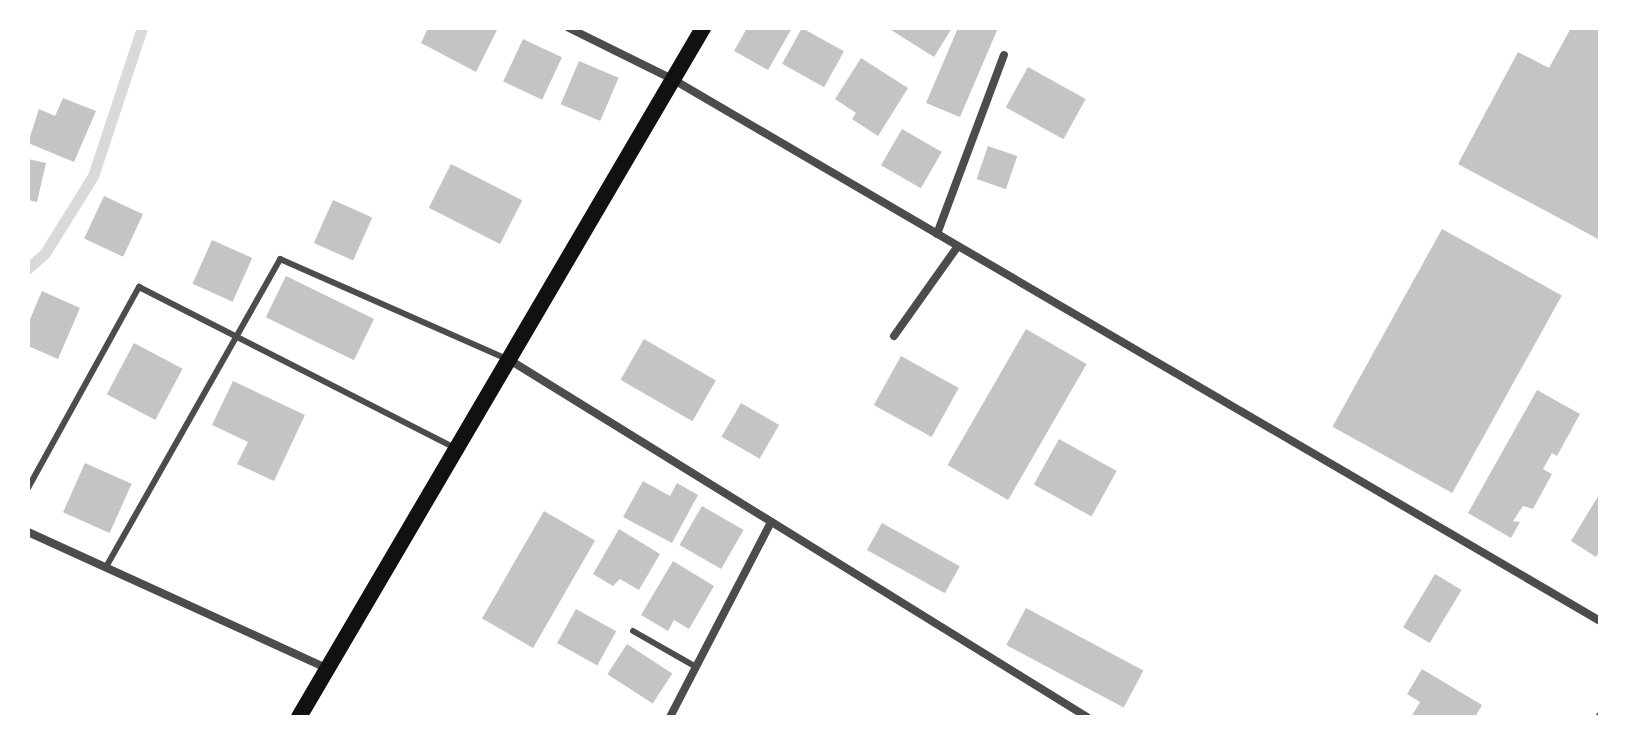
<!DOCTYPE html>
<style>
body{margin:0}
#map{position:relative;width:1628px;height:745px;overflow:hidden;background:#fff;font-family:"PT Sans Narrow",sans-serif}
div>[style]{position:absolute}
[style*='--x']{left:calc(var(--x)*1px);top:calc(var(--y)*1px);width:calc(var(--w)*1px);rotate:calc(var(--a)*1deg)}
.stream>*{height:11px;margin:-5.5px;padding:0 5.5px;transform-origin:5.5px;border-radius:5.5px;background:#d9d9d9}
.building>*{inset:0;background:#c4c4c4;transform-origin:0 0}
.service>*{height:6px;margin:-3px;padding:0 3px;transform-origin:3px;border-radius:3px;background:#4c4c4c}
.minor>*{height:8px;margin:-4px;padding:0 4px;transform-origin:4px;border-radius:4px;background:#4c4c4c}
.secondary>*{height:16px;margin:-8px;padding:0 8px;transform-origin:8px;border-radius:8px;background:#111}
span{translate:-50% -50%;white-space:nowrap;text-align:center;line-height:1.15;-webkit-text-stroke:6px #fff;paint-order:stroke}
.frame{position:absolute;inset:0;border:30px solid #fff;pointer-events:none}
</style>
<div id="map">
<div class="stream">
<i style="--x:28;--y:268;--w:23;--a:-41"></i>
<i style="--x:45;--y:253;--w:91;--a:-58.1"></i>
<i style="--x:93;--y:176;--w:156;--a:-71.7"></i>
</div>
<div class="building">
<i style="clip-path:polygon(428px 28px,498px 28px,476px 72px,421px 43px)"></i>
<i style="clip-path:polygon(747px 28px,792px 28px,768px 70px,734px 51px)"></i>
<i style="left:802px;top:28px;width:48px;height:41px;rotate:29deg"></i>
<i style="clip-path:polygon(888px 28px,952px 28px,934px 57px)"></i>
<i style="clip-path:polygon(958px 28px,998px 28px,960px 117px,926px 103px)"></i>
<i style="clip-path:polygon(1571px 28px,1600px 28px,1600px 240px,1458px 164px,1518px 52px,1549px 68px)"></i>
<i style="left:523px;top:39px;width:43px;height:47px;rotate:25deg"></i>
<i style="clip-path:polygon(861px 58px,908px 88px,878px 136px,852px 119px,856px 113px,835px 99px)"></i>
<i style="left:579px;top:61px;width:43px;height:47px;rotate:23deg"></i>
<i style="left:1028px;top:67px;width:66px;height:46px;rotate:29deg"></i>
<i style="clip-path:polygon(63px 98px,96px 111px,74px 162px,28px 143px,39px 109px,55px 116px)"></i>
<i style="left:902px;top:129px;width:46px;height:42px;rotate:30deg"></i>
<i style="left:988px;top:146px;width:31px;height:35px;rotate:19deg"></i>
<i style="clip-path:polygon(28px 159px,46px 163px,37px 202px,28px 200px)"></i>
<i style="left:451px;top:164px;width:80px;height:49px;rotate:27deg"></i>
<i style="left:104px;top:196px;width:43px;height:47px;rotate:25deg"></i>
<i style="left:333px;top:200px;width:43px;height:47px;rotate:24deg"></i>
<i style="left:1442px;top:229px;width:137px;height:226px;rotate:29deg"></i>
<i style="left:212px;top:240px;width:44px;height:48px;rotate:24deg"></i>
<i style="left:286px;top:276px;width:98px;height:46px;rotate:26deg"></i>
<i style="clip-path:polygon(42px 291px,80px 308px,58px 359px,28px 346px,28px 324px)"></i>
<i style="left:1026px;top:329px;width:70px;height:157px;rotate:30deg"></i>
<i style="left:644px;top:339px;width:83px;height:47px;rotate:30deg"></i>
<i style="left:134px;top:343px;width:55px;height:58px;rotate:28deg"></i>
<i style="left:901px;top:356px;width:66px;height:56px;rotate:29deg"></i>
<i style="clip-path:polygon(233px 381px,305px 415px,274px 481px,237px 464px,248px 442px,212px 425px)"></i>
<i style="clip-path:polygon(1537px 390px,1580px 414px,1557px 456px,1552px 453px,1543px 469px,1552px 474px,1533px 509px,1523px 506px,1513px 521px,1520px 522px,1511px 538px,1468px 513px)"></i>
<i style="left:741px;top:403px;width:44px;height:39px;rotate:30deg"></i>
<i style="left:1059px;top:439px;width:66px;height:52px;rotate:29deg"></i>
<i style="left:85px;top:463px;width:51px;height:54px;rotate:24deg"></i>
<i style="clip-path:polygon(643px 481px,670px 496px,677px 483px,698px 495px,672px 543px,623px 517px)"></i>
<i style="clip-path:polygon(1600px 493px,1600px 550px,1596px 557px,1571px 541px)"></i>
<i style="left:702px;top:506px;width:48px;height:45px;rotate:30deg"></i>
<i style="left:544px;top:511px;width:59px;height:124px;rotate:30deg"></i>
<i style="left:882px;top:523px;width:89px;height:31px;rotate:29deg"></i>
<i style="clip-path:polygon(619px 529px,660px 554px,639px 590px,620px 579px,613px 586px,593px 574px)"></i>
<i style="clip-path:polygon(673px 561px,714px 586px,689px 629px,674px 620px,668px 631px,641px 615px)"></i>
<i style="left:1435px;top:574px;width:31px;height:62px;rotate:31deg"></i>
<i style="left:1026px;top:608px;width:133px;height:42px;rotate:28deg"></i>
<i style="left:576px;top:609px;width:46px;height:39px;rotate:29deg"></i>
<i style="left:627px;top:644px;width:54px;height:36px;rotate:33deg"></i>
<i style="clip-path:polygon(1422px 669px,1482px 705px,1475px 717px,1411px 717px,1420px 702px,1407px 694px)"></i>
</div>
<div class="service">
<i style="--x:28;--y:488;--w:230;--a:-61.1"></i>
<i style="--x:139;--y:287;--w:355;--a:27"></i>
<i style="--x:106;--y:567;--w:354;--a:-60.5"></i>
<i style="--x:280;--y:259;--w:248;--a:23.8"></i>
<i style="--x:633;--y:631;--w:73;--a:29.7"></i>
</div>
<div class="minor">
<i style="--x:569;--y:28;--w:117;--a:26.3"></i>
<i style="--x:674;--y:80;--w:1072;--a:30.29"></i>
<i style="--x:937;--y:234;--w:191;--a:-69.5"></i>
<i style="--x:894;--y:336;--w:110;--a:-54.6"></i>
<i style="--x:508;--y:359;--w:681;--a:31.73"></i>
<i style="--x:28;--y:532;--w:328;--a:24.5"></i>
<i style="--x:670;--y:717;--w:220;--a:-62.6"></i>
<i style="--x:1599;--y:717;--w:1;--a:-45"></i>
</div>
<div class="secondary">
<i style="--x:299;--y:717;--w:799;--a:-59.61"></i>
</div>
<div class="frame"></div>
</div>
